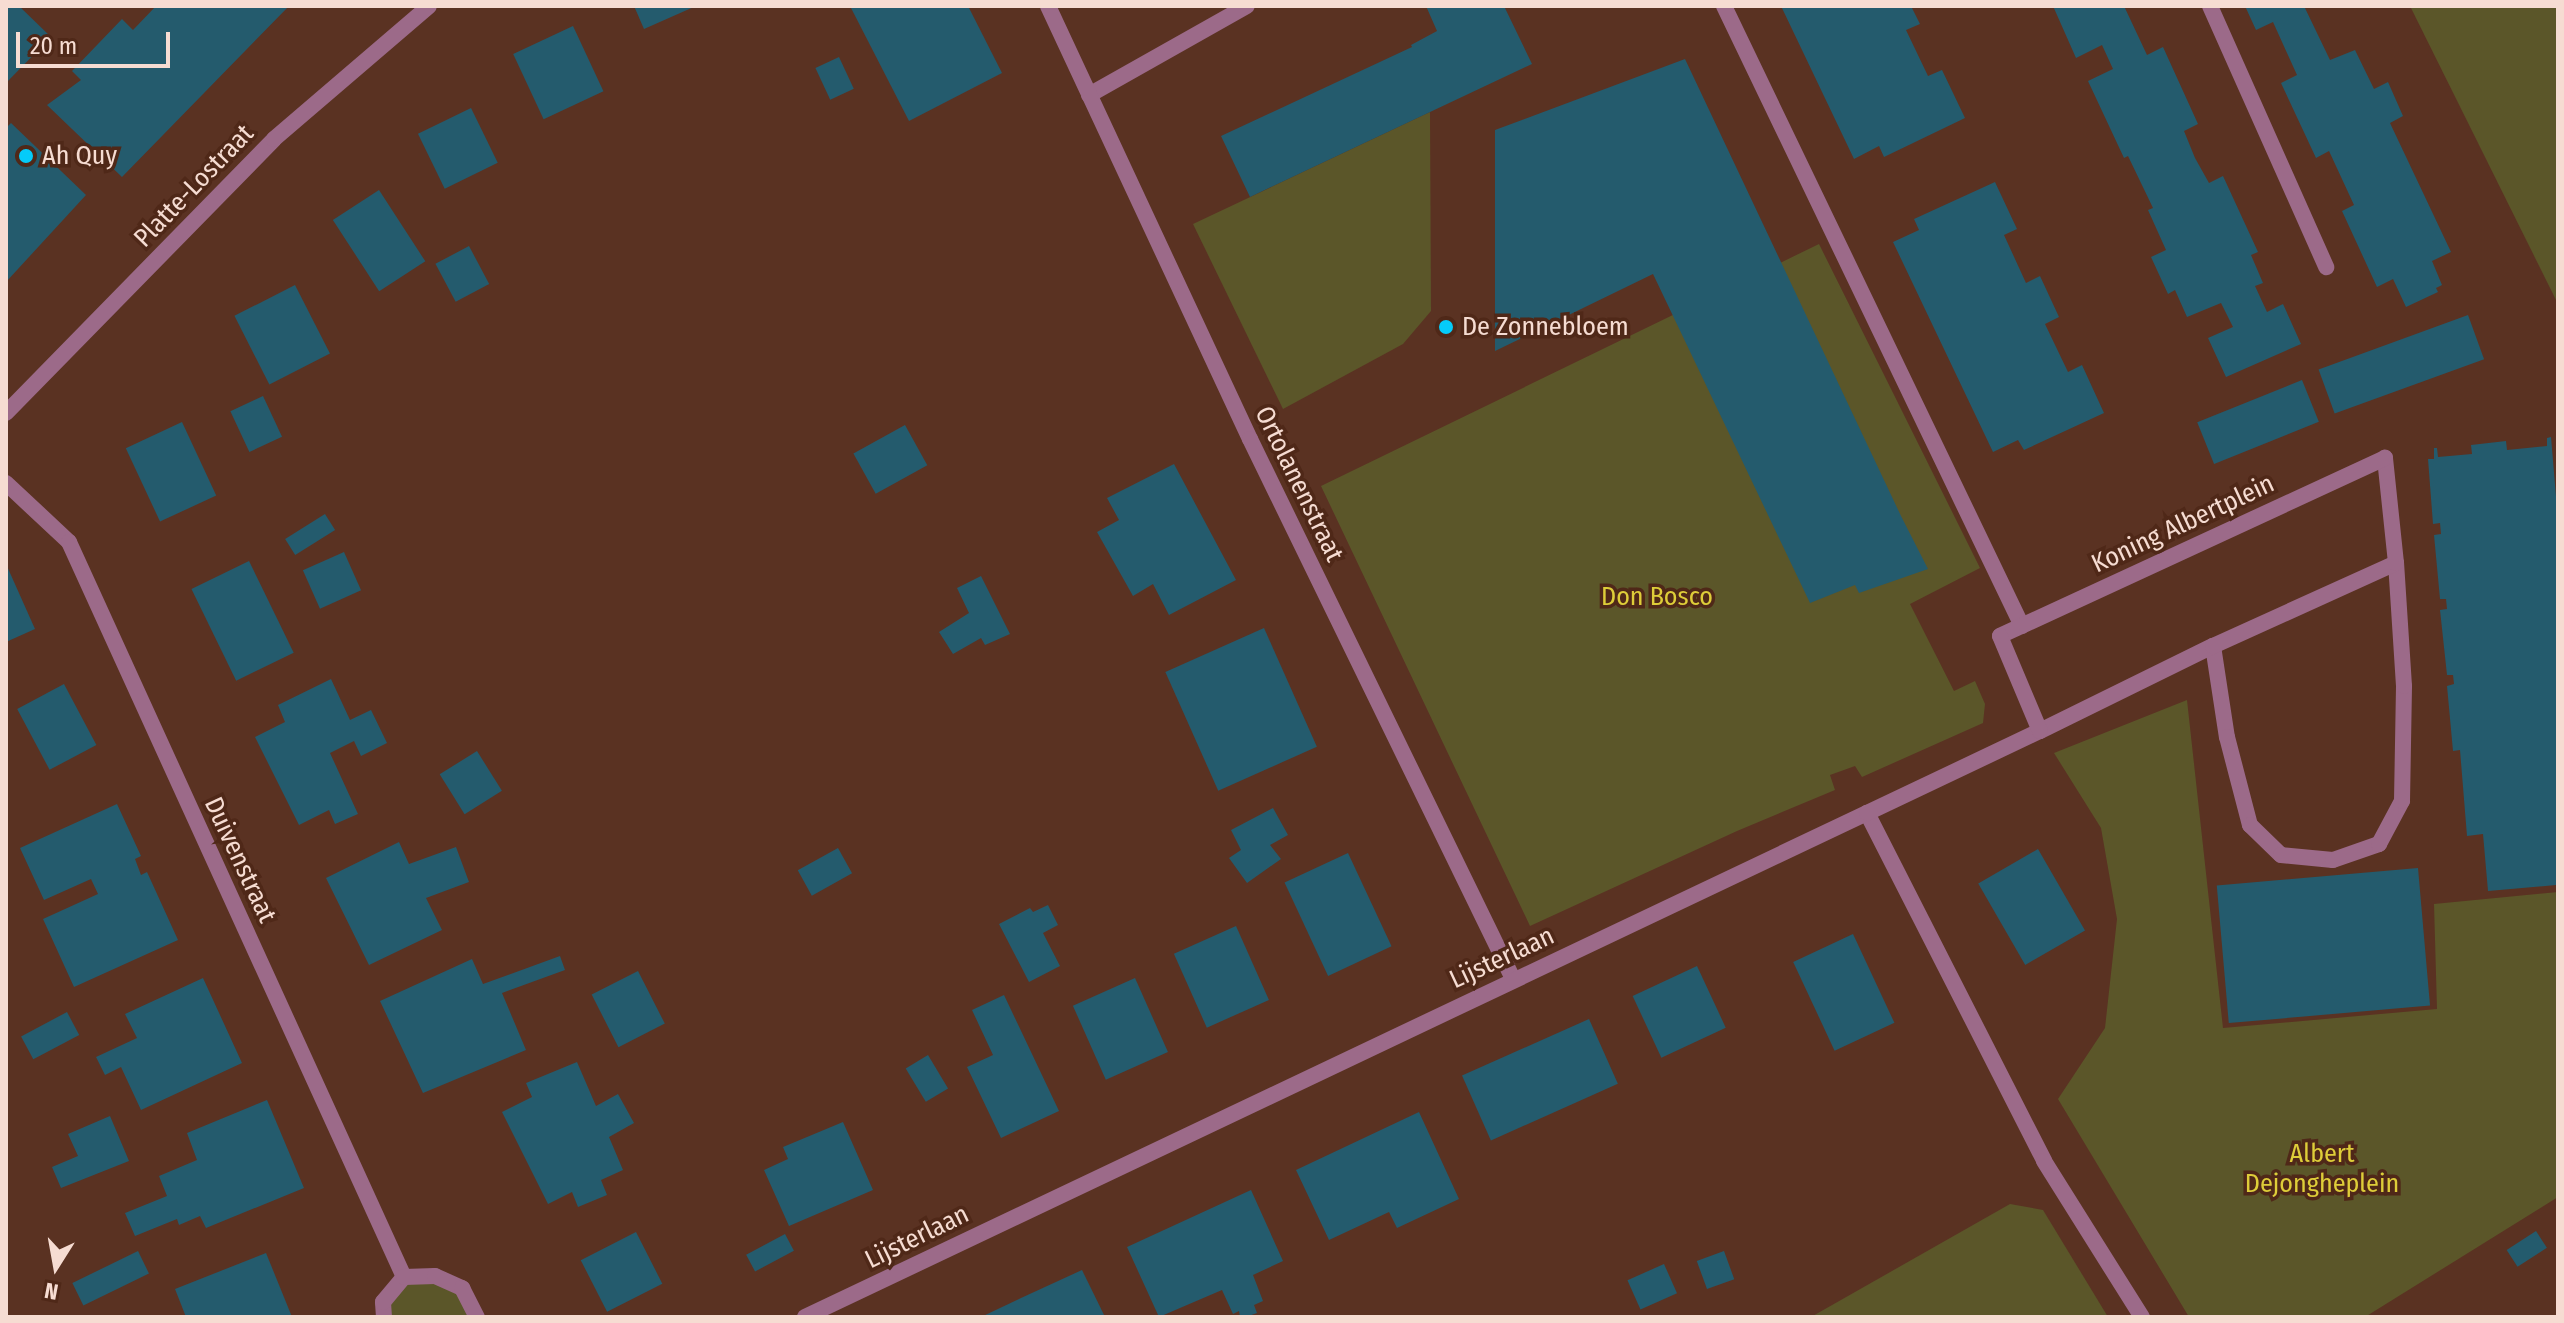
<!DOCTYPE html>
<style>
body{margin:0}
#map{position:relative;width:2564px;height:1323px;overflow:hidden;background:#5a3222;font-family:"Fira Sans Condensed",sans-serif}
div>[style]{position:absolute}
[style*='--x']{left:calc(var(--x)*1px);top:calc(var(--y)*1px);width:calc(var(--w)*1px);rotate:calc(var(--a)*1deg)}
.green>*{inset:0;background:#5b5629}
.building>*{inset:0;background:#245b6d;transform-origin:0 0}
.lane>*{height:16px;margin:-8px;padding:0 8px;transform-origin:8px;border-radius:8px;background:#9c6a89}
.street>*{height:16px;margin:-8px;padding:0 8px;transform-origin:8px;border-radius:8px;background:#9c6a89}
.dots>*{width:22px;height:22px;translate:-50% -50%;box-sizing:border-box;border:4px solid #4f2818;border-radius:50%}
span{translate:-50% -50%;white-space:nowrap;text-align:center;line-height:1.15;-webkit-text-stroke:7px #4f2818;paint-order:stroke}
.poi-label{font-size:26px;color:#f6dcd2}
.left{translate:0 -50%;text-align:left}
.street-label{font-size:26px;color:#f6dcd2}
.park-label{font-size:26px;color:#decd39}
.frame{position:absolute;inset:0;border:8px solid #f6dcd2;pointer-events:none}
.north{position:absolute;left:16px;top:1227px;width:80px;height:80px;-webkit-text-stroke:6px #4f2818;paint-order:stroke;rotate:191deg;font-size:22px;font-weight:700;line-height:32px;text-align:center;color:#f6dcd2}
.north::after{content:'';display:block;margin:auto;width:28px;height:36px;background:#f6dcd2;clip-path:polygon(50% 0,100% 100%,50% 72%,0 100%)}
.scale{position:absolute;left:16px;top:32px;width:154px;height:36px;box-sizing:border-box;border:4px solid #f6dcd2;border-top:0;padding-left:10px;font-size:24px;line-height:28px;white-space:nowrap;color:#f6dcd2;-webkit-text-stroke:6px #4f2818;paint-order:stroke}
</style>
<div id="map">
<div class="green">
<i style="clip-path:polygon(2410px 6px,2558px 6px,2558px 304px)"></i>
<i style="clip-path:polygon(1430px 112px,1431px 311px,1403px 344px,1283px 409px,1193px 224px)"></i>
<i style="clip-path:polygon(1819px 244px,1980px 568px,1910px 604px,1954px 691px,1975px 681px,1985px 704px,1983px 723px,1862px 777px,1855px 766px,1830px 775px,1835px 790px,1737px 831px,1530px 926px,1321px 486px)"></i>
<i style="clip-path:polygon(2187px 700px,2223px 1028px,2437px 1009px,2434px 904px,2558px 892px,2558px 1197px,2365px 1317px,2189px 1317px,2058px 1099px,2105px 1028px,2117px 919px,2101px 828px,2054px 753px)"></i>
<i style="clip-path:polygon(2010px 1204px,2043px 1210px,2108px 1317px,1811px 1317px)"></i>
<i style="clip-path:polygon(404px 1277px,462px 1288px,477px 1317px,384px 1317px)"></i>
</div>
<div class="building">
<i style="clip-path:polygon(6px 6px,19px 6px,51px 37px,6px 83px)"></i>
<i style="clip-path:polygon(156px 6px,289px 6px,122px 177px,47px 105px,81px 80px,72px 71px,122px 19px,133px 30px)"></i>
<i style="clip-path:polygon(634px 6px,696px 6px,644px 29px)"></i>
<i style="clip-path:polygon(850px 6px,968px 6px,1002px 73px,909px 121px)"></i>
<i style="clip-path:polygon(1426px 6px,1504px 6px,1532px 64px,1250px 197px,1221px 136px,1412px 47px,1411px 45px,1437px 31px)"></i>
<i style="clip-path:polygon(1781px 6px,1911px 6px,1920px 24px,1906px 30px,1928px 76px,1942px 70px,1965px 118px,1884px 157px,1879px 146px,1854px 159px)"></i>
<i style="clip-path:polygon(2053px 6px,2124px 6px,2147px 55px,2163px 47px,2198px 124px,2184px 131px,2195px 158px,2209px 183px,2223px 176px,2258px 252px,2251px 255px,2263px 283px,2255px 286px,2267px 312px,2283px 304px,2301px 344px,2226px 377px,2208px 338px,2233px 327px,2221px 303px,2187px 317px,2175px 290px,2168px 294px,2151px 257px,2166px 250px,2148px 210px,2153px 208px,2128px 156px,2124px 158px,2088px 81px,2113px 69px,2102px 45px,2076px 58px)"></i>
<i style="clip-path:polygon(2245px 6px,2304px 6px,2330px 60px,2355px 50px,2374px 89px,2388px 82px,2403px 116px,2390px 123px,2451px 252px,2432px 261px,2442px 285px,2436px 288px,2438px 292px,2406px 307px,2393px 279px,2377px 287px,2342px 211px,2354px 205px,2329px 151px,2316px 158px,2281px 83px,2297px 75px,2273px 22px,2256px 30px)"></i>
<i style="left:573px;top:26px;width:72px;height:66px;rotate:65deg"></i>
<i style="left:839px;top:57px;width:35px;height:26px;rotate:65deg"></i>
<i style="clip-path:polygon(1685px 59px,1901px 516px,1928px 569px,1859px 593px,1855px 585px,1810px 603px,1653px 274px,1495px 351px,1495px 130px)"></i>
<i style="left:471px;top:108px;width:61px;height:59px;rotate:64deg"></i>
<i style="clip-path:polygon(11px 123px,86px 195px,6px 282px,6px 128px)"></i>
<i style="clip-path:polygon(1995px 182px,2017px 229px,2004px 235px,2026px 283px,2040px 276px,2059px 317px,2045px 324px,2068px 372px,2082px 365px,2104px 413px,2024px 450px,2018px 440px,1993px 452px,1893px 242px,1919px 230px,1914px 219px)"></i>
<i style="left:379px;top:190px;width:85px;height:55px;rotate:57deg"></i>
<i style="left:469px;top:246px;width:43px;height:38px;rotate:62deg"></i>
<i style="left:295px;top:285px;width:77px;height:68px;rotate:63deg"></i>
<i style="left:2468px;top:315px;width:47px;height:159px;rotate:70deg"></i>
<i style="left:2302px;top:380px;width:45px;height:113px;rotate:68deg"></i>
<i style="left:263px;top:396px;width:45px;height:36px;rotate:65deg"></i>
<i style="left:182px;top:422px;width:81px;height:62px;rotate:65deg"></i>
<i style="left:905px;top:425px;width:46px;height:59px;rotate:61deg"></i>
<i style="clip-path:polygon(2551px 437px,2558px 520px,2556px 885px,2488px 891px,2483px 834px,2467px 836px,2460px 750px,2453px 751px,2447px 686px,2454px 684px,2453px 675px,2447px 675px,2440px 610px,2447px 609px,2446px 599px,2440px 599px,2434px 535px,2441px 534px,2440px 523px,2433px 524px,2428px 459px,2434px 459px,2434px 448px,2437px 448px,2438px 457px,2472px 454px,2471px 445px,2506px 441px,2507px 450px,2547px 446px,2547px 438px)"></i>
<i style="clip-path:polygon(1174px 464px,1236px 580px,1169px 615px,1153px 584px,1133px 596px,1097px 532px,1119px 520px,1107px 498px)"></i>
<i style="left:325px;top:514px;width:19px;height:47px;rotate:58deg"></i>
<i style="left:344px;top:552px;width:42px;height:45px;rotate:66deg"></i>
<i style="left:249px;top:561px;width:102px;height:64px;rotate:64deg"></i>
<i style="clip-path:polygon(6px 564px,35px 629px,6px 642px)"></i>
<i style="clip-path:polygon(981px 576px,1010px 634px,985px 645px,981px 638px,953px 654px,939px 632px,969px 613px,957px 588px)"></i>
<i style="left:1264px;top:628px;width:130px;height:108px;rotate:66deg"></i>
<i style="clip-path:polygon(331px 679px,350px 720px,371px 710px,387px 743px,361px 756px,354px 741px,330px 753px,358px 814px,335px 824px,329px 810px,299px 825px,255px 737px,285px 722px,278px 705px)"></i>
<i style="left:64px;top:684px;width:69px;height:53px;rotate:62deg"></i>
<i style="left:477px;top:751px;width:47px;height:44px;rotate:58deg"></i>
<i style="clip-path:polygon(117px 804px,141px 856px,135px 859px,141px 875px,147px 872px,178px 940px,74px 987px,43px 919px,98px 894px,91px 879px,44px 900px,20px 848px)"></i>
<i style="clip-path:polygon(1273px 808px,1288px 835px,1270px 845px,1281px 859px,1247px 883px,1229px 858px,1241px 850px,1231px 830px)"></i>
<i style="clip-path:polygon(399px 842px,409px 864px,456px 847px,469px 882px,426px 898px,442px 930px,369px 965px,326px 878px)"></i>
<i style="left:838px;top:848px;width:29px;height:46px;rotate:61deg"></i>
<i style="left:2038px;top:849px;width:94px;height:69px;rotate:60deg"></i>
<i style="left:1348px;top:853px;width:103px;height:70px;rotate:65deg"></i>
<i style="left:2418px;top:868px;width:138px;height:202px;rotate:85deg"></i>
<i style="clip-path:polygon(1048px 905px,1058px 925px,1043px 933px,1060px 966px,1029px 982px,999px 924px,1030px 908px,1033px 912px)"></i>
<i style="left:1236px;top:926px;width:81px;height:68px;rotate:66deg"></i>
<i style="left:1853px;top:934px;width:98px;height:66px;rotate:65deg"></i>
<i style="clip-path:polygon(560px 956px,565px 970px,502px 993px,526px 1050px,423px 1093px,380px 1001px,472px 959px,483px 984px)"></i>
<i style="left:1697px;top:966px;width:68px;height:71px;rotate:65deg"></i>
<i style="left:638px;top:971px;width:59px;height:52px;rotate:63deg"></i>
<i style="clip-path:polygon(203px 978px,242px 1063px,141px 1110px,121px 1067px,105px 1075px,96px 1057px,137px 1038px,125px 1014px)"></i>
<i style="left:1135px;top:978px;width:81px;height:68px;rotate:66deg"></i>
<i style="clip-path:polygon(1004px 995px,1059px 1111px,1001px 1138px,967px 1067px,993px 1055px,972px 1010px)"></i>
<i style="left:67px;top:1012px;width:26px;height:52px;rotate:62deg"></i>
<i style="left:1589px;top:1019px;width:71px;height:139px;rotate:66deg"></i>
<i style="left:928px;top:1055px;width:39px;height:26px;rotate:59deg"></i>
<i style="clip-path:polygon(577px 1062px,596px 1106px,618px 1094px,634px 1123px,609px 1137px,623px 1170px,601px 1180px,607px 1195px,578px 1207px,572px 1192px,548px 1204px,502px 1112px,532px 1097px,526px 1083px)"></i>
<i style="clip-path:polygon(267px 1100px,304px 1188px,206px 1228px,200px 1216px,179px 1225px,177px 1219px,135px 1236px,125px 1213px,167px 1196px,159px 1176px,197px 1160px,187px 1133px)"></i>
<i style="clip-path:polygon(1419px 1112px,1459px 1199px,1397px 1228px,1389px 1212px,1329px 1240px,1296px 1170px)"></i>
<i style="clip-path:polygon(110px 1116px,129px 1161px,61px 1188px,52px 1167px,78px 1156px,68px 1134px)"></i>
<i style="clip-path:polygon(843px 1122px,873px 1190px,789px 1226px,764px 1170px,788px 1159px,783px 1147px)"></i>
<i style="clip-path:polygon(1251px 1190px,1283px 1261px,1253px 1275px,1263px 1301px,1254px 1305px,1257px 1313px,1246px 1317px,1240px 1317px,1239px 1311px,1233px 1314px,1222px 1290px,1159px 1317px,1127px 1247px)"></i>
<i style="left:2536px;top:1231px;width:20px;height:35px;rotate:57deg"></i>
<i style="left:636px;top:1232px;width:58px;height:62px;rotate:63deg"></i>
<i style="left:785px;top:1234px;width:19px;height:44px;rotate:62deg"></i>
<i style="left:138px;top:1251px;width:25px;height:73px;rotate:64deg"></i>
<i style="left:1724px;top:1251px;width:30px;height:29px;rotate:70deg"></i>
<i style="clip-path:polygon(266px 1253px,292px 1317px,186px 1317px,175px 1289px)"></i>
<i style="left:1664px;top:1264px;width:32px;height:40px;rotate:66deg"></i>
<i style="clip-path:polygon(1082px 1270px,1105px 1317px,981px 1317px,1021px 1298px)"></i>
</div>
<div class="lane">
<i style="--x:1724;--y:6;--w:688;--a:64.33"></i>
<i style="--x:1089;--y:95;--w:181;--a:-29.4"></i>
</div>
<div class="street">
<i style="--x:1048;--y:6;--w:478;--a:65"></i>
<i style="--x:1250;--y:439;--w:601;--a:64.03"></i>
<i style="--x:2210;--y:6;--w:286;--a:66"></i>
<i style="--x:6;--y:413;--w:383;--a:-45.6"></i>
<i style="--x:274;--y:139;--w:204;--a:-40.6"></i>
<i style="--x:6;--y:483;--w:86;--a:43.1"></i>
<i style="--x:69;--y:542;--w:808;--a:65.5"></i>
<i style="--x:2213;--y:646;--w:92;--a:81.3"></i>
<i style="--x:2227;--y:737;--w:91;--a:75.4"></i>
<i style="--x:2250;--y:825;--w:43;--a:44.1"></i>
<i style="--x:2281;--y:855;--w:52;--a:5.5"></i>
<i style="--x:2333;--y:860;--w:49;--a:-19.2"></i>
<i style="--x:2379;--y:844;--w:49;--a:-61.9"></i>
<i style="--x:2402;--y:801;--w:115;--a:-89"></i>
<i style="--x:2404;--y:686;--w:123;--a:-93.7"></i>
<i style="--x:1867;--y:813;--w:390;--a:63"></i>
<i style="--x:2044;--y:1161;--w:184;--a:57.9"></i>
<i style="--x:384;--y:1317;--w:15;--a:-94"></i>
<i style="--x:383;--y:1302;--w:33;--a:-50"></i>
<i style="--x:404;--y:1277;--w:31;--a:-2"></i>
<i style="--x:435;--y:1276;--w:30;--a:24"></i>
<i style="--x:462;--y:1288;--w:33;--a:63"></i>
<i style="--x:805;--y:1317;--w:1176;--a:-25.39"></i>
<i style="--x:1867;--y:813;--w:191;--a:-25.4"></i>
<i style="--x:2040;--y:731;--w:193;--a:-26.2"></i>
<i style="--x:2213;--y:646;--w:201;--a:-24.4"></i>
<i style="--x:2396;--y:563;--w:106;--a:-96"></i>
<i style="--x:2385;--y:458;--w:424;--a:155.2"></i>
<i style="--x:2000;--y:636;--w:103;--a:67.2"></i>
</div>
<div class="dots">
<i style="left:26px;top:156px;background:#05cbf9"></i>
<i style="left:1446px;top:327px;background:#05cbf9"></i>
</div>
<div class="poi-label">
<span class="left" style="left:42px;top:156px">Ah Quy</span>
<span class="left" style="left:1462px;top:327px">De Zonnebloem</span>
</div>
<div class="street-label">
<span style="left:194px;top:186px;rotate:-46deg">Platte-Lostraat</span>
<span style="left:1299px;top:484px;rotate:64deg">Ortolanenstraat</span>
<span style="left:2183px;top:524px;rotate:-25deg">Koning Albertplein</span>
<span style="left:240px;top:860px;rotate:65deg">Duivenstraat</span>
<span style="left:1502px;top:958px;rotate:-25deg">Lijsterlaan</span>
<span style="left:917px;top:1237px;rotate:-26deg">Lijsterlaan</span>
</div>
<div class="park-label">
<span style="left:1657px;top:597px">Don Bosco</span>
<span style="left:2322px;top:1169px">Albert<br>Dejongheplein</span>
</div>
<div class="frame"></div>
<div class="north">N</div>
<div class="scale">20 m</div>
</div>
